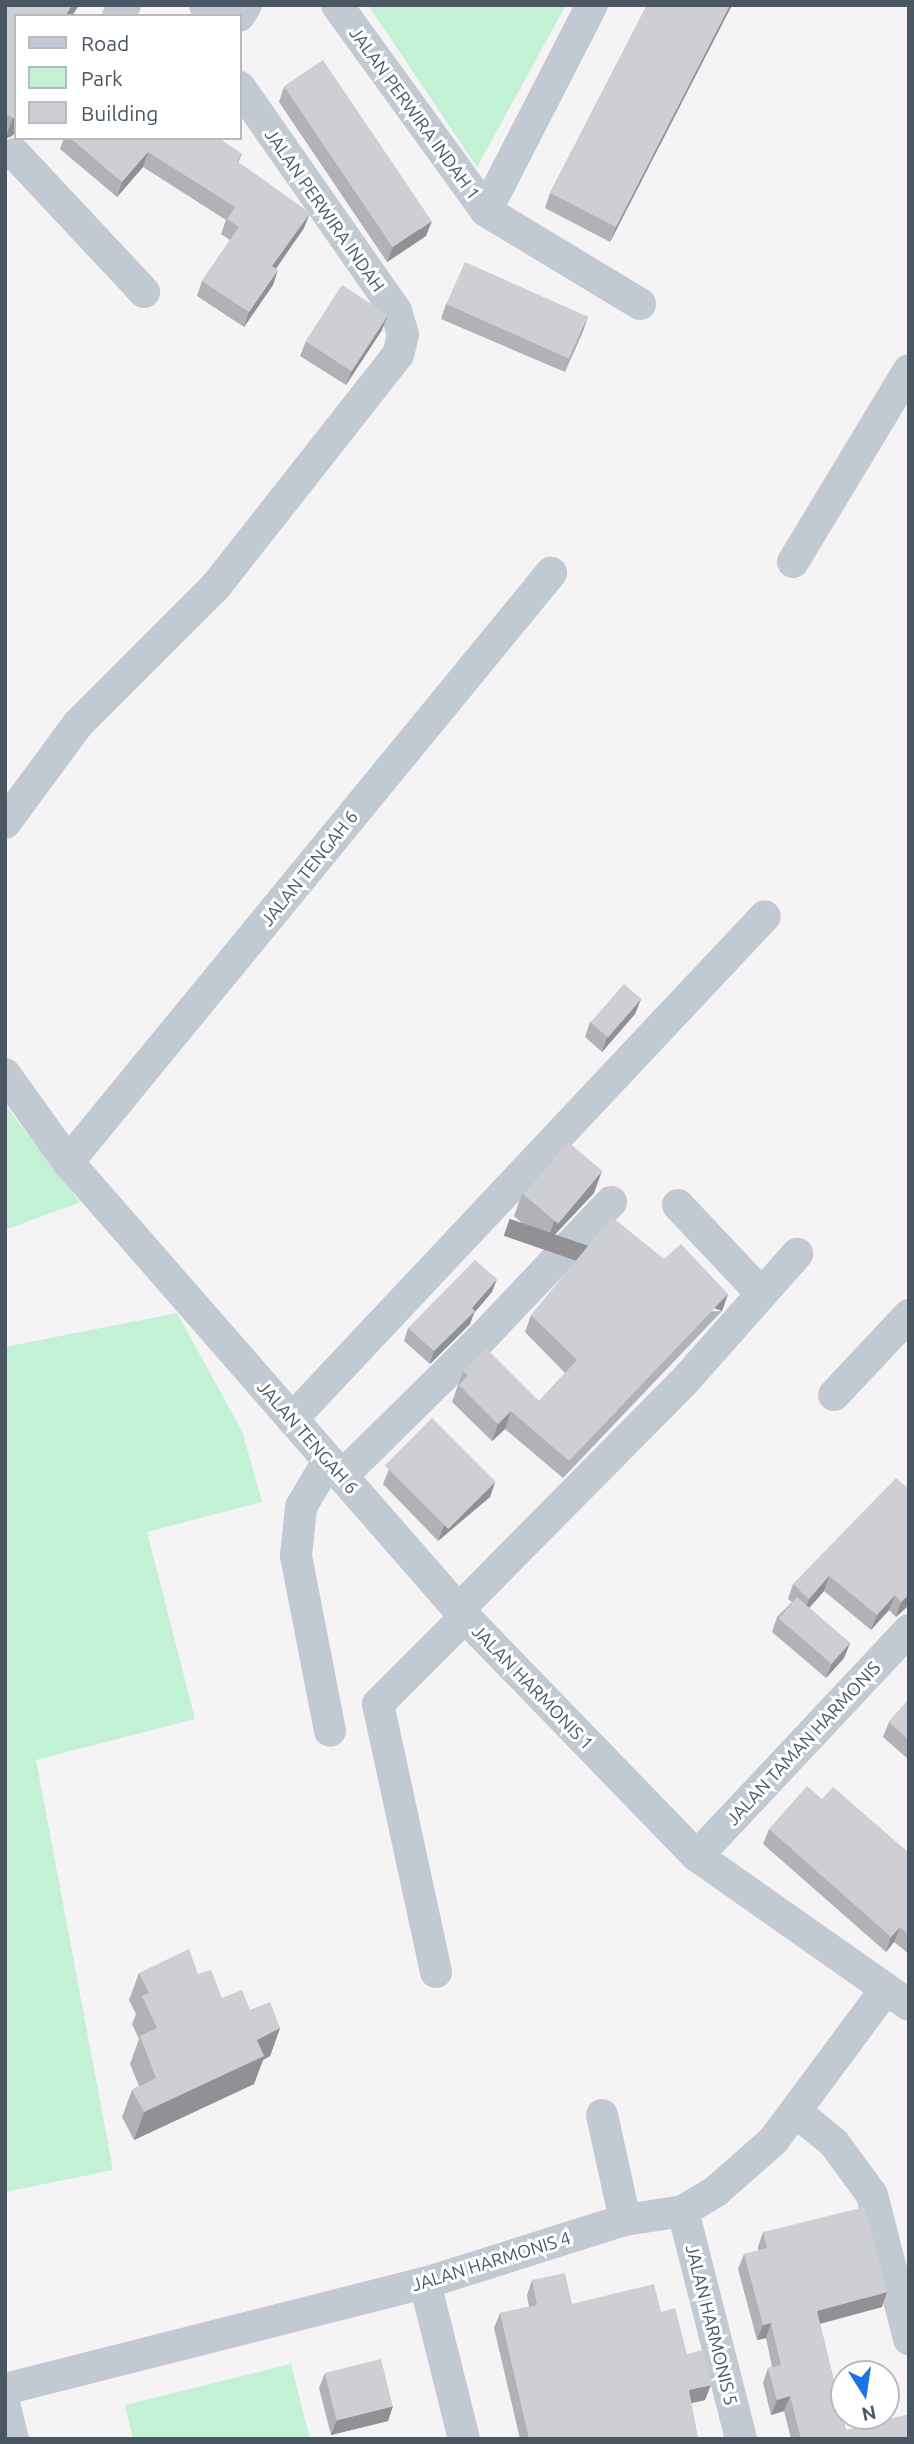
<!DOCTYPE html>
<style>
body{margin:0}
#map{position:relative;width:914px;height:2444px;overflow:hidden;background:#f5f3f3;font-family:Ubuntu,sans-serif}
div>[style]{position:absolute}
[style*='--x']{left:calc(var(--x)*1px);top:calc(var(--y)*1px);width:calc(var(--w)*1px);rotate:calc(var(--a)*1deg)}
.green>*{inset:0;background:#c3f1d5}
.minor>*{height:32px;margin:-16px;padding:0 16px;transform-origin:16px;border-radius:16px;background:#c1cad2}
.wall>*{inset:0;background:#b0b2b7}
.shaded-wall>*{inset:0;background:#909195;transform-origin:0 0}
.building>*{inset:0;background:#cdcfd5;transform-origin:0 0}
span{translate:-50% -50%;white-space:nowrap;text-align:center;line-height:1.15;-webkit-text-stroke:6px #fff;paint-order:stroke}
.street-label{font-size:18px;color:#4a5661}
.frame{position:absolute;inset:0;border:7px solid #4a5661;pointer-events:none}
.legend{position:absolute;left:14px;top:14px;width:228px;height:126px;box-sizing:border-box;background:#fff;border:2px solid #b7bbc0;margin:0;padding:9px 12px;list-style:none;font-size:21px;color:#4a5661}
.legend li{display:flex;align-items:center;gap:14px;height:35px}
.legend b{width:35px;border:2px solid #b7bbc0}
.north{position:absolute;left:830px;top:2360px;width:70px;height:70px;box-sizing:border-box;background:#fff;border:2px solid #b7bbc0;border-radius:50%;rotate:168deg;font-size:19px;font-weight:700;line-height:28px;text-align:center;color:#4a5661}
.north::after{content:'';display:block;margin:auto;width:24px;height:32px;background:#1a73e8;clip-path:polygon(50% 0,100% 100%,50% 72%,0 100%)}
</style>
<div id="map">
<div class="green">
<i style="clip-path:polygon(368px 5px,566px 5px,477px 167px)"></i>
<i style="clip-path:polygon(5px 1105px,80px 1202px,5px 1230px)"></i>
<i style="clip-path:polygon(177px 1313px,242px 1431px,262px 1502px,147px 1532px,195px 1719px,36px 1760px,113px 2170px,5px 2192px,5px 1347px)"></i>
<i style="clip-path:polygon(291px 2364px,310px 2439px,133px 2439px,125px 2405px)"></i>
</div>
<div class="minor">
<i style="--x:205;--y:5;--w:14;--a:51"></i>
<i style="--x:337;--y:5;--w:254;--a:54.1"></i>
<i style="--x:486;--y:211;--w:180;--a:31.1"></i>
<i style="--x:118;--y:16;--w:13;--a:-58"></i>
<i style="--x:239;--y:16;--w:13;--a:-58"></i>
<i style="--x:15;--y:154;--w:189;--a:46.9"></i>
<i style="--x:486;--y:211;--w:232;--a:-62.8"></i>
<i style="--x:793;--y:562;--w:224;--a:-58.9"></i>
<i style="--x:5;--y:823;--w:123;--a:-53.6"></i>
<i style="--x:78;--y:724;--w:195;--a:-45"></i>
<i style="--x:216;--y:586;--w:294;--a:-51.8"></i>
<i style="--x:398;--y:355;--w:21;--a:-76"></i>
<i style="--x:403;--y:335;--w:25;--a:-106"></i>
<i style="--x:396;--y:311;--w:273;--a:-124.9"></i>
<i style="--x:5;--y:1074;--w:108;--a:54.4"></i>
<i style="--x:68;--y:1162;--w:604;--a:48.89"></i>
<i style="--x:465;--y:1617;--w:333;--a:45.9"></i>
<i style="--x:697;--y:1856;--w:259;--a:35.1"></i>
<i style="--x:68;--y:1162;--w:762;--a:-50.65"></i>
<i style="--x:678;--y:1205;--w:122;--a:46.7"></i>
<i style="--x:834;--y:1395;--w:110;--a:-46.8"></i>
<i style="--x:292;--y:1419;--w:690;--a:-46.76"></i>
<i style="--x:328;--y:1461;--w:53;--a:120.4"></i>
<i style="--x:301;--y:1507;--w:49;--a:95.8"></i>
<i style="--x:296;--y:1556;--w:178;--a:79"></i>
<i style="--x:342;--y:1476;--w:195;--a:-44.6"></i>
<i style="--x:481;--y:1339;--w:189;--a:-46.5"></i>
<i style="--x:459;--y:1609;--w:317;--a:-45.3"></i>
<i style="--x:682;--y:1384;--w:174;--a:-48.5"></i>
<i style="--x:697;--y:1856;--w:310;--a:-46.8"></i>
<i style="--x:436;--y:1972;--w:274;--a:-102.2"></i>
<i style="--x:378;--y:1704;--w:123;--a:-45"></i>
<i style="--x:796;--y:2112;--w:49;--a:39.2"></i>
<i style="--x:834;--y:2143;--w:64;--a:53.8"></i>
<i style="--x:872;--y:2195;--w:149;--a:75.6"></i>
<i style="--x:602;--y:2115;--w:107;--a:77.6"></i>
<i style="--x:683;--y:2211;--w:235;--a:75.7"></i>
<i style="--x:425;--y:2283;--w:161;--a:76"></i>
<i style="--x:5;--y:2389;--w:433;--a:-14.2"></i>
<i style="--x:425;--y:2283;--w:210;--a:-17.5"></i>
<i style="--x:625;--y:2220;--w:59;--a:-8.8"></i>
<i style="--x:683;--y:2211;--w:39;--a:-31"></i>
<i style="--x:716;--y:2191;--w:76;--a:-41.3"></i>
<i style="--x:773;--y:2141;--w:188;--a:-53.4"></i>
<i style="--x:5;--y:2407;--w:33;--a:76"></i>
</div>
<div class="wall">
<i style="clip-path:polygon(5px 5px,16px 16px,16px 131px,12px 136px,5px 139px)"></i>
<i style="clip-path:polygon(647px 5px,732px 5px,610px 242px,545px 208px,550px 193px)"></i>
<i style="clip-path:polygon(284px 87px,426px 236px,387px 262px,279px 102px)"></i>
<i style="clip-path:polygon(64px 138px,218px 138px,242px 154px,238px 163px,304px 228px,276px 269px,273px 285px,244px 327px,197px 296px,202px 281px,230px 240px,221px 234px,226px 220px,143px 167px,117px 197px,60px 149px)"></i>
<i style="clip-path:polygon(446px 304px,588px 316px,565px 372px,441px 319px)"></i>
<i style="clip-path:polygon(382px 330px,346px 385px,300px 356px,306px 341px)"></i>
<i style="clip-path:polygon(641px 999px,635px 1014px,602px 1052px,585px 1037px,590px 1022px)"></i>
<i style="clip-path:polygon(594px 1193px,546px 1244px,514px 1216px,522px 1194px)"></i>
<i style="clip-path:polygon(492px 1292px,474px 1313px,470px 1324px,430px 1364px,404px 1341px,408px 1328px)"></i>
<i style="clip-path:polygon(722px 1311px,563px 1478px,505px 1429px,492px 1441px,452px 1402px,463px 1371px,539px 1401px,565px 1373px,525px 1332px,531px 1315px)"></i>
<i style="clip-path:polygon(389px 1469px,495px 1482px,490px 1497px,438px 1541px,383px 1484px)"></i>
<i style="clip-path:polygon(909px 1489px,909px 1605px,896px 1617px,889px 1610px,871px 1630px,824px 1591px,809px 1608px,850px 1643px,844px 1658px,826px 1678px,772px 1632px,777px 1617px,792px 1602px,788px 1599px,793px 1584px)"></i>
<i style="clip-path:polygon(909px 1699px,909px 1760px,883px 1737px,889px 1722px)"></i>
<i style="clip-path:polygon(822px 1799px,909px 1853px,909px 1954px,894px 1942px,886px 1952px,763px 1844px,769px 1829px)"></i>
<i style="clip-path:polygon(139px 1973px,198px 1974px,222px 1998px,250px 2010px,280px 2028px,270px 2056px,263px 2060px,254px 2084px,134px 2140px,122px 2117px,132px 2090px,139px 2086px,130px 2064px,139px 2039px,132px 2024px,136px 2014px,129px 2000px)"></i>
<i style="clip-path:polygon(763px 2232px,882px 2307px,820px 2324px,846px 2430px,909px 2439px,791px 2439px,784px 2411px,771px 2415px,763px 2383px,768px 2368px,772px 2367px,766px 2338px,757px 2340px,738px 2269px,744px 2254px,758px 2251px,758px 2247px)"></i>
<i style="clip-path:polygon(532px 2280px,572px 2304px,661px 2312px,687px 2354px,705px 2400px,691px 2403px,698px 2439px,520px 2439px,494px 2328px,500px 2313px,529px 2307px,527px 2295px)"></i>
<i style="clip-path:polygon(325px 2373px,393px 2406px,388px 2421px,331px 2435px,319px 2388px)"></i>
</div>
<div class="shaded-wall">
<i style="clip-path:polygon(72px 5px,79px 5px,72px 16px,65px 16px)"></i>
<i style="clip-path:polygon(730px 5px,732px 5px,610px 242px,616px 227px)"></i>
<i style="clip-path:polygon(16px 117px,16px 131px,12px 136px,5px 139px,13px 118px)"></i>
<i style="clip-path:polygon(148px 152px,143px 167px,117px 197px,122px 182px)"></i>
<i style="clip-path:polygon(310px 213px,304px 228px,267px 281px,272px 266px)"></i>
<i style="clip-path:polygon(432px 221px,426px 236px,387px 262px,393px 247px)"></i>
<i style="clip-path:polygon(278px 270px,273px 285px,244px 327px,249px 312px)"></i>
<i style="clip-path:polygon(388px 315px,382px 330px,346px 385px,352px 370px)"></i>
<i style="clip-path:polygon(588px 316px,583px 331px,565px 372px,571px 357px)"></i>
<i style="clip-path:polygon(641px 999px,635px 1014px,602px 1052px,607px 1037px)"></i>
<i style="clip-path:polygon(602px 1171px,594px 1193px,546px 1244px,554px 1222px)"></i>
<i style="clip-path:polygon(497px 1279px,492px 1292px,474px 1313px,470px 1324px,430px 1364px,434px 1351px)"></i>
<i style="left:728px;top:1294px;width:18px;height:231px;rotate:109deg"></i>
<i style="clip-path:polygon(511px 1411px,505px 1429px,492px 1441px,498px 1424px)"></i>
<i style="clip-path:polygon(495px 1482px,490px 1497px,438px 1541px,444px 1526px)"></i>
<i style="clip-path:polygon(829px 1576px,824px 1591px,804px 1614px,809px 1599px)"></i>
<i style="clip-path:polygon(895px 1595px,889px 1610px,871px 1630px,877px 1615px)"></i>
<i style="clip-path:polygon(909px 1595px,909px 1605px,896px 1617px,901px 1602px)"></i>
<i style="clip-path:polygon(850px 1643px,844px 1658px,826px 1678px,832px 1663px)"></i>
<i style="clip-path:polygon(900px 1927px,894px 1942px,886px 1952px,891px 1937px)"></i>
<i style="clip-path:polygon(280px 2028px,270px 2056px,263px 2060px,254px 2084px,134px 2140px,144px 2112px,257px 2040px)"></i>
<i style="clip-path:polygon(887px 2292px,882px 2307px,811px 2326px,817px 2311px)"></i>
<i style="clip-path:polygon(771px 2323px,766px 2338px,757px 2340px,763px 2325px)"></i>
<i style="clip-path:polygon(711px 2385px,705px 2400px,683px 2405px,689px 2390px)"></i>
<i style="clip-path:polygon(790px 2396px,784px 2411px,771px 2415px,777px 2400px)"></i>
<i style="clip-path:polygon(393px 2406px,388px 2421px,331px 2435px,337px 2420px)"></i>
</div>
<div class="building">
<i style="clip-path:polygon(5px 5px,72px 5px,65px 16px,16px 16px,16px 117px,13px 118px,5px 113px)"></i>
<i style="clip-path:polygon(647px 5px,730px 5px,616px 227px,550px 193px)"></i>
<i style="left:323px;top:60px;width:194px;height:47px;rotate:56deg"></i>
<i style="clip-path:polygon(70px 138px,218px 138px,242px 154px,237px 161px,310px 213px,272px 266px,278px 270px,249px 312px,202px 281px,239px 227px,227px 219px,235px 207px,148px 152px,122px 182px)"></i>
<i style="left:465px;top:262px;width:134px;height:46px;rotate:24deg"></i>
<i style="left:342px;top:285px;width:55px;height:67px;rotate:33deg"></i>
<i style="left:624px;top:984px;width:23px;height:51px;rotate:41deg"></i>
<i style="left:568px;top:1142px;width:45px;height:69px;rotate:40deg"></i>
<i style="clip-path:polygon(612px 1217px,664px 1259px,681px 1244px,728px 1294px,569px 1461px,511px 1411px,498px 1424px,459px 1385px,468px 1375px,463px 1371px,486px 1348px,539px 1401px,577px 1360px,531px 1315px)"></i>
<i style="clip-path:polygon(475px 1260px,497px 1279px,472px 1308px,475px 1311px,434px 1351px,408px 1328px)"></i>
<i style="left:432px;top:1418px;width:90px;height:67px;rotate:45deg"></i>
<i style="clip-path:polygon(896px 1478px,909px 1489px,909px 1595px,901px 1602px,895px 1595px,877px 1615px,829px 1576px,809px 1599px,793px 1584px)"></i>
<i style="left:797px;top:1597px;width:70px;height:28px;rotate:41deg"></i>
<i style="clip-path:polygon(909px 1699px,909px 1740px,889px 1722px)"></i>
<i style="clip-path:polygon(807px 1786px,822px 1799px,833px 1787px,909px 1853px,909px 1935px,900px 1927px,891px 1937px,769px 1829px)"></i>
<i style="clip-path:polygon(189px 1949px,198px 1974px,211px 1970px,222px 1998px,242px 1990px,250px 2010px,270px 2002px,280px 2028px,257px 2040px,264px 2056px,144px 2112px,132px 2090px,156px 2078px,140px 2036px,157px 2028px,142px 1996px,149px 1993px,139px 1973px)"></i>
<i style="clip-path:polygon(865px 2207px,887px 2292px,817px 2311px,846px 2430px,909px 2414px,909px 2439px,801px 2439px,790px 2396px,777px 2400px,768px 2368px,781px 2365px,771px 2323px,763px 2325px,744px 2254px,767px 2248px,763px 2232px)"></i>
<i style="clip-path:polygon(565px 2273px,572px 2304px,654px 2284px,661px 2312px,675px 2308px,687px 2354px,703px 2350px,711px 2385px,689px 2390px,698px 2439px,529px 2439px,500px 2313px,537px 2305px,532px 2280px)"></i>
<i style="left:381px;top:2359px;width:49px;height:58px;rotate:76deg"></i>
</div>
<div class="street-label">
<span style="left:415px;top:113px;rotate:54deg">JALAN PERWIRA INDAH 1</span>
<span style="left:325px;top:210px;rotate:55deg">JALAN PERWIRA INDAH</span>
<span style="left:309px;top:868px;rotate:-51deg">JALAN TENGAH 6</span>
<span style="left:308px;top:1437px;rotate:49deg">JALAN TENGAH 6</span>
<span style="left:533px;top:1687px;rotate:46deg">JALAN HARMONIS 1</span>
<span style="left:803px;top:1743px;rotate:-47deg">JALAN TAMAN HARMONIS</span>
<span style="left:491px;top:2261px;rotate:-17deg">JALAN HARMONIS 4</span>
<span style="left:712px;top:2325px;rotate:76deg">JALAN HARMONIS 5</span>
</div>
<div class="frame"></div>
<ul class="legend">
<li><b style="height:9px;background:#c1cad2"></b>Road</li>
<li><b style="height:19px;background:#c3f1d5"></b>Park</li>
<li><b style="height:19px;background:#cdcfd5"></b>Building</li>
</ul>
<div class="north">N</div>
</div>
